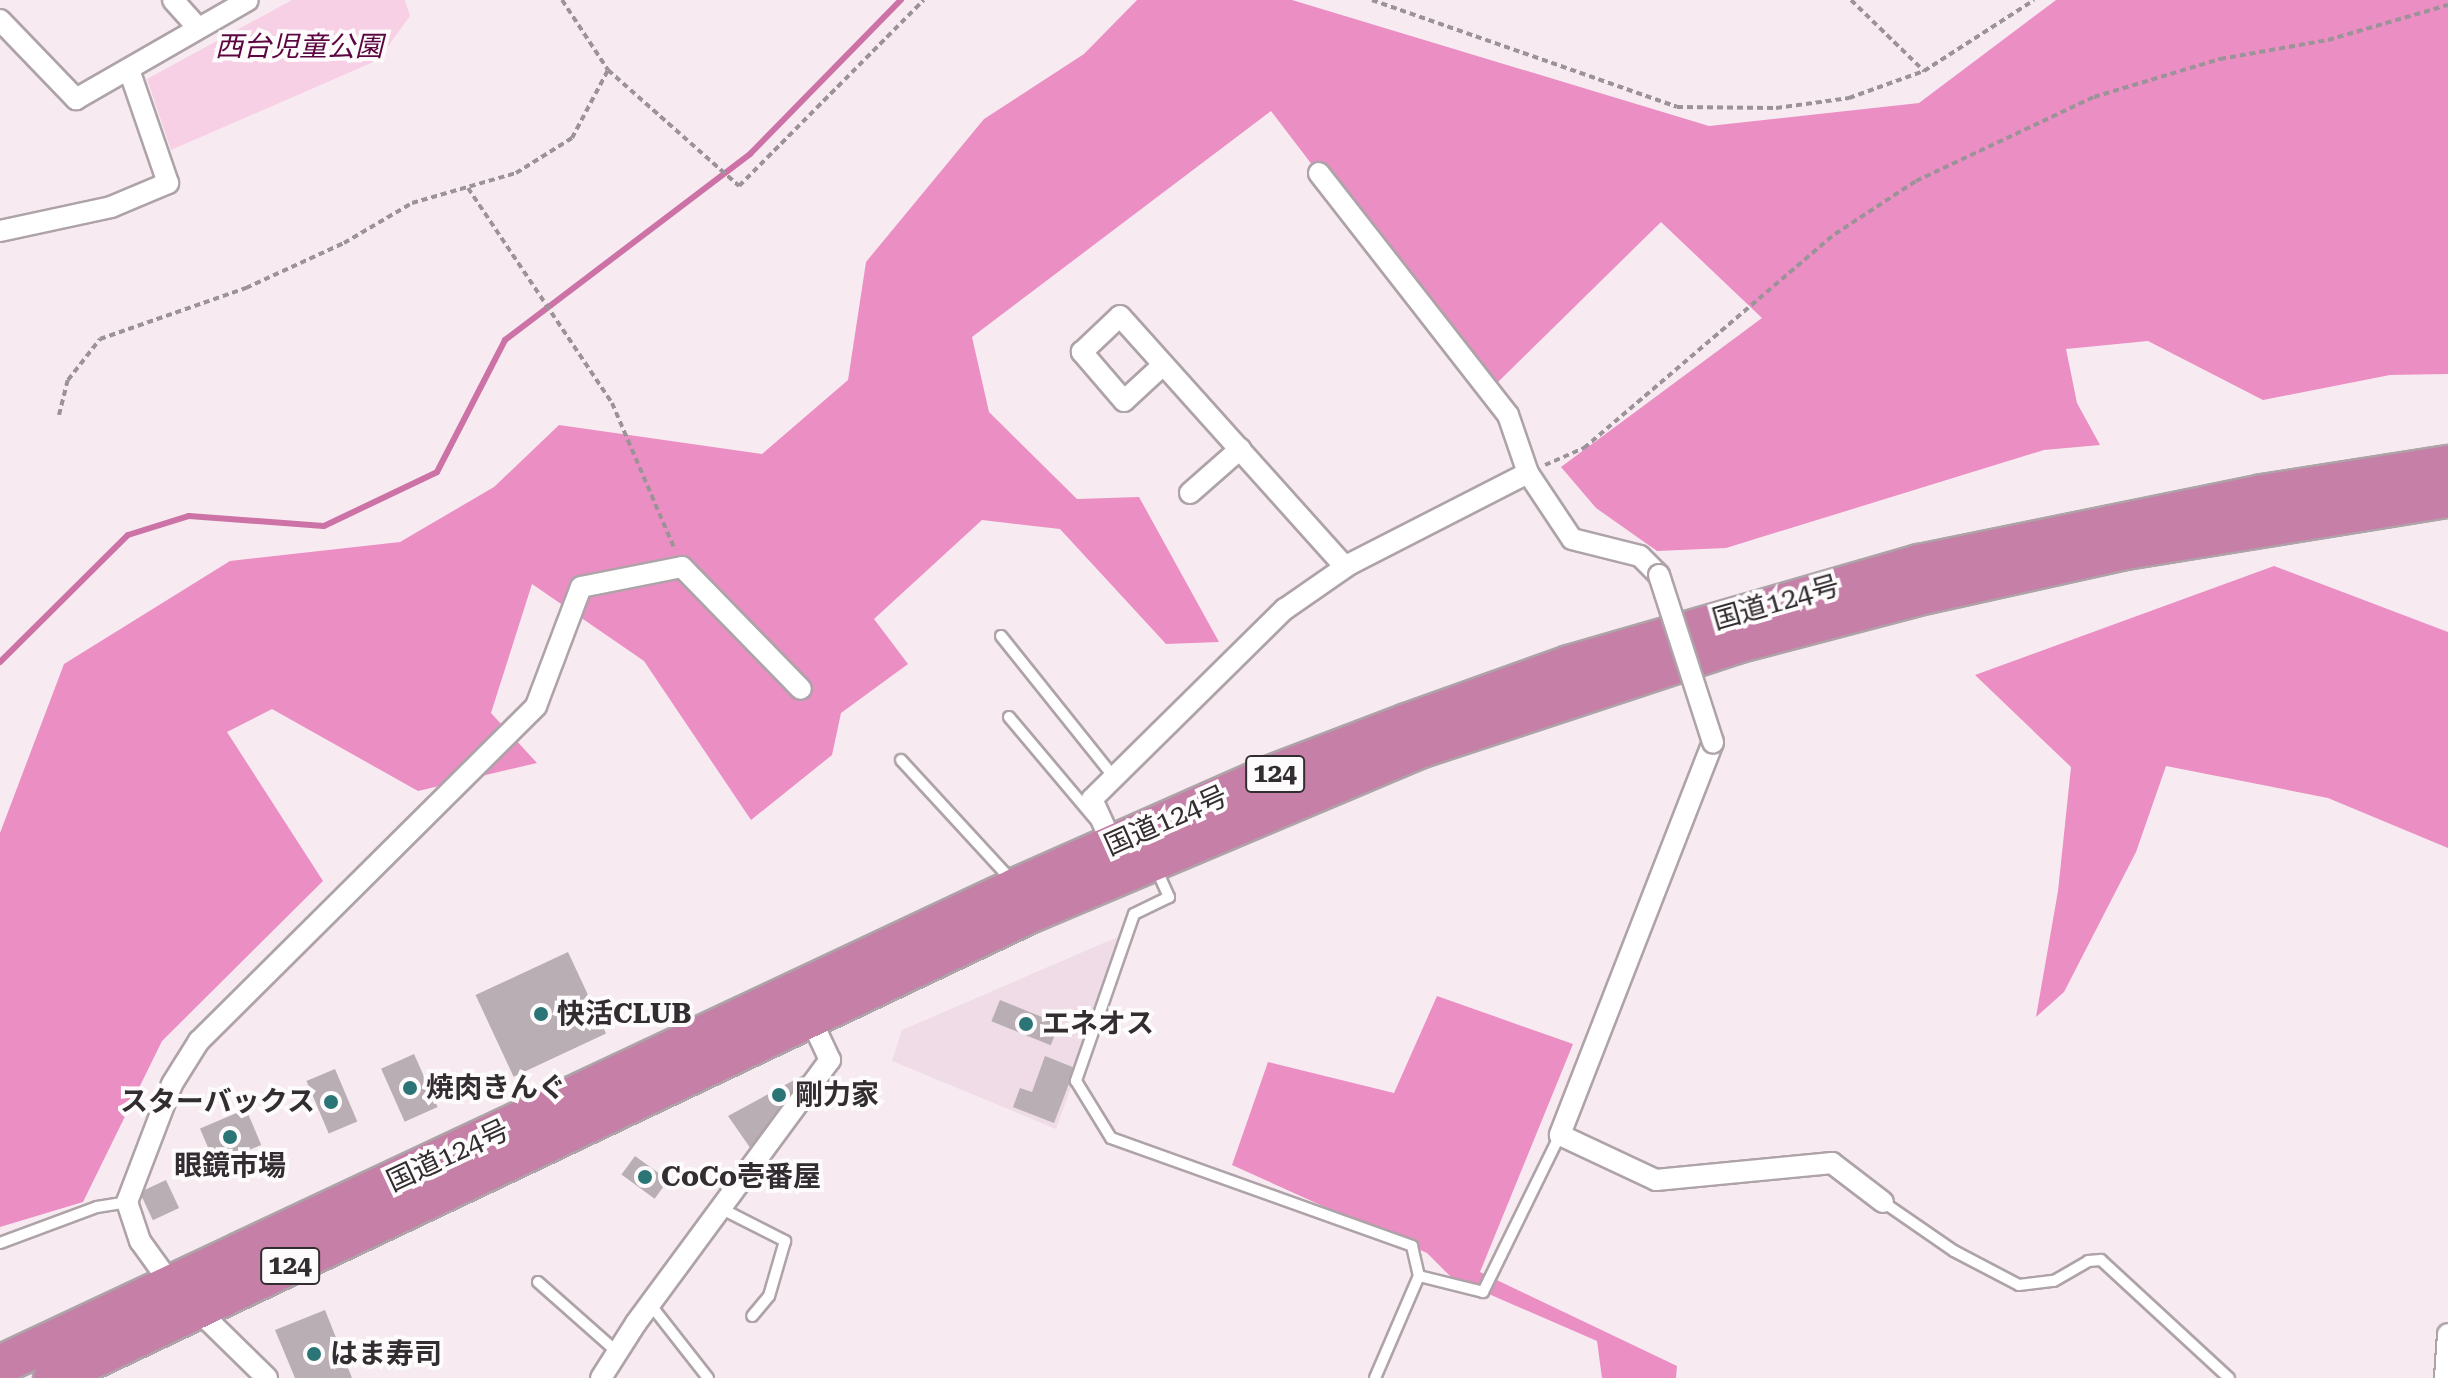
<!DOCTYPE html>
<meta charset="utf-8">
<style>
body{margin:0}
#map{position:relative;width:2448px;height:1378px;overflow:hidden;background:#f7ebf1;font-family:"Roboto Serif","Noto Sans JP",serif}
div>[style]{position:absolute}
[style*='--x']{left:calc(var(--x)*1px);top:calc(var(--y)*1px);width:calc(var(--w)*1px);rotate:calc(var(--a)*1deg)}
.built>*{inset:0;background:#efdce6}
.green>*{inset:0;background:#f7d0e5}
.forest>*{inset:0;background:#eb8ec3}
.stream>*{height:6px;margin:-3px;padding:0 3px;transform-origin:3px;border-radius:3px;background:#cc72a6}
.building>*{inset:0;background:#b9aeb3;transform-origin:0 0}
.path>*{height:4px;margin-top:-2px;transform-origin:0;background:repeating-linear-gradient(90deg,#9b9397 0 6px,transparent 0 10px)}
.roads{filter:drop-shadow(2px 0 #aea3a8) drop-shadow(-2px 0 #aea3a8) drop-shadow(0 2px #aea3a8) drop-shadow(0 -2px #aea3a8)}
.lane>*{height:10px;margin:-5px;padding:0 5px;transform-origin:5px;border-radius:5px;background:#fff}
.street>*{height:20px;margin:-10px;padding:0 10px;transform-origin:10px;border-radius:10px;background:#fff}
.highway>*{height:38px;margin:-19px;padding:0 19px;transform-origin:19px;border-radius:19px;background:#c67fa7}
.bridges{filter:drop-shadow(2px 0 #aea3a8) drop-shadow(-2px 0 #aea3a8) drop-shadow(0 2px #aea3a8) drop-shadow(0 -2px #aea3a8)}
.street-bridge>*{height:20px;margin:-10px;padding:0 10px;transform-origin:10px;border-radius:10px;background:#fff}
.dots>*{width:22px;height:22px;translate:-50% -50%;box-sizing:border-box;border:4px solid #fefbfc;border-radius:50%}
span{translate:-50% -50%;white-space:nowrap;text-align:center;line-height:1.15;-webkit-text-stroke:8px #fefbfc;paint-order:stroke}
.shield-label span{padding:2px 6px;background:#fefbfc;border:2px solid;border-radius:6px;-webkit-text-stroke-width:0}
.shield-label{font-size:26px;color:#322d30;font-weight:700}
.park-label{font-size:28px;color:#5b0641;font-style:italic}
.street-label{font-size:28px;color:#322d30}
.poi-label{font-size:28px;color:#322d30;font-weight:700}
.left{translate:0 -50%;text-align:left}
.right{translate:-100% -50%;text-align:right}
</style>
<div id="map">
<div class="built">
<i style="clip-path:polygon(1127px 933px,1056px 1129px,892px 1061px,902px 1030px)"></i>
</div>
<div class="green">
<i style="clip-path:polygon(292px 0,405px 0,410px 16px,378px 60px,171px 150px,147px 79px)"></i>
</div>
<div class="forest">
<i style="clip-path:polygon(1137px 0,1292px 0,1709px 126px,1919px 103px,2056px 0,2448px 0,2448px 374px,2390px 375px,2263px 400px,2148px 341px,2066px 349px,2077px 403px,2100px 445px,2044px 450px,1726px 548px,1657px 551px,1596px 508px,1561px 467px,1762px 318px,1661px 222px,1498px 382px,1413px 297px,1271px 111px,972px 337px,989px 412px,1077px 499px,1139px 497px,1219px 642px,1166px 644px,1060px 529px,982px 520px,874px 619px,908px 664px,841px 713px,832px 755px,751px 820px,644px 661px,532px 584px,491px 713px,537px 763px,418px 791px,272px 709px,227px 732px,323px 881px,162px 1041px,83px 1202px,0 1227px,0 833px,64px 664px,230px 561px,400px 542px,494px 487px,559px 425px,762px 454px,848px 380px,866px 262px,984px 119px,1084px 54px)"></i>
<i style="clip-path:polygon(2274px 566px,2448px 632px,2448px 848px,2328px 798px,2166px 766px,2136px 852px,2064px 992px,2036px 1017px,2058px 891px,2071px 767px,1975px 675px)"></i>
<i style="clip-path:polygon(1437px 996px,1573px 1044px,1480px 1272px,1677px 1366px,1676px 1378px,1602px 1378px,1597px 1341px,1452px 1278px,1427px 1253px,1232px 1165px,1268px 1062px,1394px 1093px)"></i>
</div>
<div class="stream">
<i style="--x:0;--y:662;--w:180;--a:-44.8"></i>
<i style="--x:128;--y:535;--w:64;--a:-17.3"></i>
<i style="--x:189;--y:516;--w:135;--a:4.2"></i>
<i style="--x:324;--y:526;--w:125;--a:-25.5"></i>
<i style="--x:437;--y:472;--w:148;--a:-62.7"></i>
<i style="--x:505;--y:340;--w:308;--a:-37.2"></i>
<i style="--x:750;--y:154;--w:216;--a:-45.6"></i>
</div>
<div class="building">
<i style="left:568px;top:952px;width:90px;height:102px;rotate:65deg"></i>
<i style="left:1000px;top:1000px;width:64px;height:23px;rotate:22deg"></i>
<i style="left:414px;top:1054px;width:58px;height:36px;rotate:66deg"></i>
<i style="clip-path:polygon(1045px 1056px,1075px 1068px,1054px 1123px,1013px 1107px,1020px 1088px,1032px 1092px)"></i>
<i style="left:335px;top:1069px;width:57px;height:31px;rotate:67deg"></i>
<i style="clip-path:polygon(807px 1073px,751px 1149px,728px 1116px)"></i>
<i style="left:246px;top:1109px;width:39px;height:50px;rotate:67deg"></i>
<i style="left:635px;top:1156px;width:41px;height:23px;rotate:36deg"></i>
<i style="left:166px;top:1180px;width:31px;height:29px;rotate:65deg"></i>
<i style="clip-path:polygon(325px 1310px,352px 1378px,295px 1378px,275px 1330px)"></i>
</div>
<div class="path">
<i style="--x:562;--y:0;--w:84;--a:56.7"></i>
<i style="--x:608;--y:70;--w:175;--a:41.5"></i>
<i style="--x:739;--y:186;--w:262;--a:-45.2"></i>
<i style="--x:1372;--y:0;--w:323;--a:19.3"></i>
<i style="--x:1677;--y:107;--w:99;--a:0.6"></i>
<i style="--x:1776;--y:108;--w:74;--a:-7.8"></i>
<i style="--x:1849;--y:98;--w:80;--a:-19.8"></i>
<i style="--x:1924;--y:71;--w:131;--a:-32.8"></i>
<i style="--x:1851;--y:0;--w:102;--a:44.2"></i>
<i style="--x:468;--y:188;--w:259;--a:56.2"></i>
<i style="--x:612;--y:403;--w:160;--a:66.8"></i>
<i style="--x:59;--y:415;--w:36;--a:-76"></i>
<i style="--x:68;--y:380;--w:52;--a:-52"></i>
<i style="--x:100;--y:339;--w:155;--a:-19.3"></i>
<i style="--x:246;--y:288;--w:108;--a:-24.7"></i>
<i style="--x:344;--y:243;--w:79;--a:-30.5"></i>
<i style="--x:412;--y:203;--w:108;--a:-16.1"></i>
<i style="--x:516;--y:173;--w:66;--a:-32"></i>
<i style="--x:572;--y:138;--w:77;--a:-62.1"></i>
<i style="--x:1545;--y:465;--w:43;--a:-23.6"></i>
<i style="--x:1584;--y:448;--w:330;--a:-40.5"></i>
<i style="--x:1835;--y:234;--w:97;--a:-33.2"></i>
<i style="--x:1916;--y:181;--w:197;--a:-25.3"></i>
<i style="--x:2094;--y:97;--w:132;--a:-16.8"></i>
<i style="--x:2220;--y:59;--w:110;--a:-10"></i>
<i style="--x:2328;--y:40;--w:125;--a:-16.3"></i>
</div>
<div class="roads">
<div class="lane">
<i style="--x:1001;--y:636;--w:181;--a:51.3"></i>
<i style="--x:1009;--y:717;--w:133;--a:49.9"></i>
<i style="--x:901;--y:760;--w:166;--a:47.4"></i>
<i style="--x:1156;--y:868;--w:32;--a:66"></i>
<i style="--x:1169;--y:897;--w:39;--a:154"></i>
<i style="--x:1134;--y:914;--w:177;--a:109.2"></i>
<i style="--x:1076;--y:1081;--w:67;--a:58.4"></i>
<i style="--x:1111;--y:1138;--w:320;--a:19.7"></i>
<i style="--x:1412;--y:1246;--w:31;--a:77"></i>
<i style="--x:1883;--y:1202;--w:86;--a:34.6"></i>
<i style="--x:1954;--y:1251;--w:73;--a:27.6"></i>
<i style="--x:2019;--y:1285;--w:35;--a:-7"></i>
<i style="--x:2054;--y:1281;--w:39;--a:-30"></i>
<i style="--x:2088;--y:1261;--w:13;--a:-4"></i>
<i style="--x:2101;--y:1260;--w:174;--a:42.7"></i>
<i style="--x:722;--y:1209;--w:71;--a:26.9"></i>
<i style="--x:785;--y:1241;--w:57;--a:106.2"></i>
<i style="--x:769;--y:1296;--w:26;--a:130"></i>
<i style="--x:0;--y:1243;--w:103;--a:-20.4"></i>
<i style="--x:97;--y:1207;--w:30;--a:-9"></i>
<i style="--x:538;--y:1282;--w:106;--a:41.5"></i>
<i style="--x:650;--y:1304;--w:94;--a:51.9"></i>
<i style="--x:1375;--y:1378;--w:111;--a:-66.7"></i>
<i style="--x:1419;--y:1276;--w:66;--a:14"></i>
<i style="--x:1483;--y:1292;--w:175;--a:-63.9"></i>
</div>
<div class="street">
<i style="--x:173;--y:0;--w:36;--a:48"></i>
<i style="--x:0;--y:20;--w:110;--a:46.1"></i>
<i style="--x:76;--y:99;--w:198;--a:-29.9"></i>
<i style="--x:0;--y:231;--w:114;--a:-12.2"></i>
<i style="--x:111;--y:207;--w:62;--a:-22.8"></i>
<i style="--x:168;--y:183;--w:120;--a:-109"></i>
<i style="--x:1163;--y:365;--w:53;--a:137.3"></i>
<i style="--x:1124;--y:401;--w:65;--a:-130.6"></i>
<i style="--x:1082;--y:352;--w:52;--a:-43.5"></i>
<i style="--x:1120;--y:316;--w:337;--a:48.1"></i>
<i style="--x:1528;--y:473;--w:79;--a:56.3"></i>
<i style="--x:1572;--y:539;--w:70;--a:14"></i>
<i style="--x:1640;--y:556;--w:27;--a:45"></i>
<i style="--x:1190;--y:493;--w:67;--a:-41.3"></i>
<i style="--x:1713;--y:742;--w:422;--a:111.3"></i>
<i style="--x:1560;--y:1135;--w:106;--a:25.1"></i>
<i style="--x:1656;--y:1180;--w:177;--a:-5.5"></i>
<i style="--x:1832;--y:1163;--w:64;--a:37.4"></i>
<i style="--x:1116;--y:852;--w:58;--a:-114.4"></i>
<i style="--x:1092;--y:799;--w:271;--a:-44.6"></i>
<i style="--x:1285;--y:609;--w:79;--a:-34.7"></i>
<i style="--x:1350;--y:564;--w:200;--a:-27.1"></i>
<i style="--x:1528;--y:473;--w:61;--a:-109"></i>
<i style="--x:1508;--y:415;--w:307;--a:-128"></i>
<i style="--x:267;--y:1378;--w:134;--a:-135.6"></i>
<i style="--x:171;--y:1284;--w:53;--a:-125.8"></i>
<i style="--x:140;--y:1241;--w:41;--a:-108.4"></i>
<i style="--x:127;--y:1202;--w:126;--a:-69.1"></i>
<i style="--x:172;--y:1084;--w:51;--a:-57.9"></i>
<i style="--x:199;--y:1041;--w:475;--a:-44.8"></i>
<i style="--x:536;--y:706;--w:127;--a:-69.3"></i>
<i style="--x:581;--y:587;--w:103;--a:-11.2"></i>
<i style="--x:682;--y:567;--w:170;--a:45.7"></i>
<i style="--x:601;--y:1378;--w:65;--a:-57.5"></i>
<i style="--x:636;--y:1323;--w:327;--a:-53.6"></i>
<i style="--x:830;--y:1060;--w:52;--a:-115.1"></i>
<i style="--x:2445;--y:1378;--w:44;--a:-86.1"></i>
</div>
<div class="highway">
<i style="--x:0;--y:1365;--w:1124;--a:-25.17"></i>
<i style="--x:1017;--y:887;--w:269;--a:-23.9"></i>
<i style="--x:1263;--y:778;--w:154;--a:-20.9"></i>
<i style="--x:1407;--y:723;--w:172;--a:-19.7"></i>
<i style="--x:1569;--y:665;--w:364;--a:-16.1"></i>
<i style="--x:1919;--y:564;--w:350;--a:-11.5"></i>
<i style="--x:2262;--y:494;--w:188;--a:-8.9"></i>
<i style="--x:53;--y:1378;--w:1083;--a:-25.43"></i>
<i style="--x:1031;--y:913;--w:421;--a:-22.9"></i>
<i style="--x:1419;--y:749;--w:334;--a:-18.3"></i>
<i style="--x:1736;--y:644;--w:197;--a:-14.7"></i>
<i style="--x:1927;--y:594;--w:204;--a:-12.5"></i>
<i style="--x:2126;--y:550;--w:326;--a:-9.2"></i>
</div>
</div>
<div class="bridges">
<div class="street-bridge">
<i style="--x:1659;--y:575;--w:176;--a:72.1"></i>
</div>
</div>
<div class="dots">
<i style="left:541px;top:1014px;background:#2b7576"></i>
<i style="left:1026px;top:1024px;background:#2b7576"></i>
<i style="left:410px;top:1088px;background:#2b7576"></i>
<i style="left:779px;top:1095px;background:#2b7576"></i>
<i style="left:331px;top:1102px;background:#2b7576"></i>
<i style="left:230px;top:1137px;background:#2b7576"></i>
<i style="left:645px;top:1177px;background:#2b7576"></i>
<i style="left:314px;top:1354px;background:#2b7576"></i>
</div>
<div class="shield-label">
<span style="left:1275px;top:774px">124</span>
<span style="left:290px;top:1266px">124</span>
</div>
<div class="park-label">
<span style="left:299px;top:47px">西台児童公園</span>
</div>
<div class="street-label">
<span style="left:1776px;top:603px;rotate:-16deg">国道124号</span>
<span style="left:1166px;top:821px;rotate:-24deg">国道124号</span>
<span style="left:448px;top:1156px;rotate:-25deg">国道124号</span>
</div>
<div class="poi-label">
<span class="left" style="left:557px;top:1014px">快活CLUB</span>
<span class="left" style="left:1042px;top:1024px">エネオス</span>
<span class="left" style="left:426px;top:1088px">焼肉きんぐ</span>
<span class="left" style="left:795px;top:1095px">剛力家</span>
<span class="right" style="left:315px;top:1102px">スターバックス</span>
<span style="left:230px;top:1166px">眼鏡市場</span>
<span class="left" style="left:661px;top:1177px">CoCo壱番屋</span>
<span class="left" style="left:330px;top:1354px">はま寿司</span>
</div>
</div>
